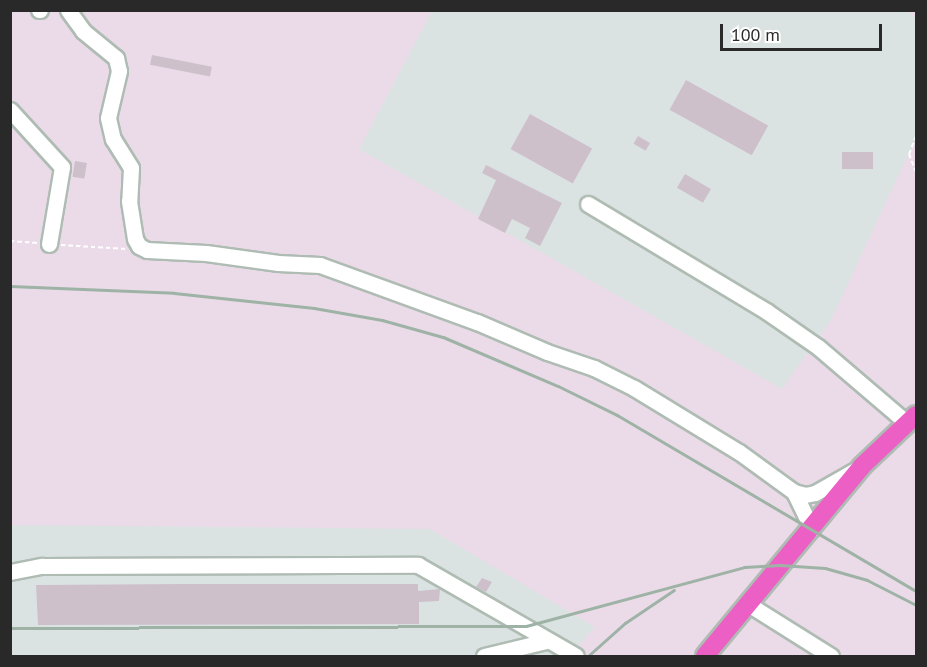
<!DOCTYPE html>
<style>
body{margin:0}
#map{position:relative;width:927px;height:667px;overflow:hidden;background:#ebdbe9;font-family:"PT Sans",sans-serif}
div>[style]{position:absolute}
[style*='--x']{left:calc(var(--x)*1px);top:calc(var(--y)*1px);width:calc(var(--w)*1px);rotate:calc(var(--a)*1deg)}
.industrial>*{inset:0;background:#dbe3e2}
.building>*{inset:0;background:#cdc0cb;transform-origin:0 0}
.path>*{height:2px;margin-top:-1px;transform-origin:0;background:repeating-linear-gradient(90deg,#fff 0 4.5px,transparent 0 7.5px)}
.roads{filter:drop-shadow(2px 0 #afbcb3) drop-shadow(-2px 0 #afbcb3) drop-shadow(0 2px #afbcb3) drop-shadow(0 -2px #afbcb3)}
.minor>*{height:15px;margin:-7.5px;padding:0 7.5px;transform-origin:7.5px;border-radius:7.5px;background:#fff}
.major>*{height:18px;margin:-9px;padding:0 9px;transform-origin:9px;border-radius:9px;background:#ec5fc4}
.rail>*{height:3px;margin:-1.5px;padding:0 1.5px;transform-origin:1.5px;border-radius:1.5px;background:#9eb3a6}
span{translate:-50% -50%;white-space:nowrap;text-align:center;line-height:1.15;-webkit-text-stroke:4.5px #fff;paint-order:stroke}
.frame{position:absolute;inset:0;border:12px solid #292929;pointer-events:none}
.scale{position:absolute;left:720px;top:24px;width:162px;height:27px;box-sizing:border-box;border:3px solid #292929;border-top:0;padding-left:8px;font-size:18px;line-height:21px;white-space:nowrap;color:#292929;-webkit-text-stroke:4px #fff;paint-order:stroke}
</style>
<div id="map">
<div class="industrial">
<i style="clip-path:polygon(905px 10px,916px 18px,916px 138px,831px 320px,782px 389px,359px 149px,432px 11px)"></i>
<i style="clip-path:polygon(11px 525px,430px 529px,595px 627px,569px 656px,11px 656px)"></i>
</div>
<div class="building">
<i style="left:152px;top:55px;width:61px;height:10px;rotate:11deg"></i>
<i style="left:686px;top:80px;width:94px;height:34px;rotate:29deg"></i>
<i style="left:530px;top:114px;width:71px;height:40px;rotate:29deg"></i>
<i style="left:638px;top:136px;width:14px;height:9px;rotate:30deg"></i>
<i style="left:842px;top:152px;width:31px;height:17px"></i>
<i style="left:75px;top:161px;width:12px;height:16px;rotate:9deg"></i>
<i style="clip-path:polygon(486px 165px,562px 203px,540px 246px,525px 238px,530px 228px,512px 219px,505px 233px,478px 219px,496px 180px,482px 173px)"></i>
<i style="left:685px;top:174px;width:30px;height:16px;rotate:30deg"></i>
<i style="clip-path:polygon(482px 578px,492px 582px,486px 592px,476px 587px)"></i>
<i style="clip-path:polygon(184px 584px,418px 584px,418px 591px,440px 589px,439px 601px,419px 602px,419px 624px,38px 625px,36px 585px)"></i>
</div>
<div class="path">
<i style="--x:916;--y:136;--w:19;--a:111"></i>
<i style="--x:909;--y:154;--w:19;--a:69"></i>
<i style="--x:10;--y:241;--w:28;--a:4"></i>
<i style="--x:61;--y:245;--w:66;--a:3.5"></i>
</div>
<div class="roads">
<div class="minor">
<i style="--x:39;--y:10;--w:1;--a:0"></i>
<i style="--x:68;--y:10;--w:26;--a:54"></i>
<i style="--x:83;--y:31;--w:43;--a:39.3"></i>
<i style="--x:116;--y:58;--w:13;--a:77"></i>
<i style="--x:119;--y:71;--w:48;--a:103.2"></i>
<i style="--x:108;--y:118;--w:22;--a:77"></i>
<i style="--x:113;--y:139;--w:34;--a:58"></i>
<i style="--x:131;--y:168;--w:33;--a:93"></i>
<i style="--x:129;--y:201;--w:38;--a:81"></i>
<i style="--x:135;--y:239;--w:8;--a:60"></i>
<i style="--x:139;--y:246;--w:9;--a:27"></i>
<i style="--x:147;--y:250;--w:59;--a:2.9"></i>
<i style="--x:206;--y:253;--w:73;--a:7.9"></i>
<i style="--x:278;--y:263;--w:42;--a:2.7"></i>
<i style="--x:320;--y:265;--w:167;--a:20"></i>
<i style="--x:477;--y:322;--w:76;--a:23.2"></i>
<i style="--x:547;--y:352;--w:50;--a:18.8"></i>
<i style="--x:594;--y:368;--w:45;--a:26.6"></i>
<i style="--x:634;--y:388;--w:123;--a:31.4"></i>
<i style="--x:739;--y:452;--w:68;--a:36"></i>
<i style="--x:794;--y:492;--w:11;--a:15"></i>
<i style="--x:805;--y:495;--w:10;--a:-11"></i>
<i style="--x:815;--y:493;--w:48;--a:-29.7"></i>
<i style="--x:10;--y:110;--w:77;--a:47.6"></i>
<i style="--x:62;--y:167;--w:78;--a:99.6"></i>
<i style="--x:588;--y:204;--w:208;--a:31"></i>
<i style="--x:766;--y:311;--w:63;--a:34.7"></i>
<i style="--x:818;--y:347;--w:117;--a:40.5"></i>
<i style="--x:794;--y:492;--w:41;--a:64.1"></i>
<i style="--x:10;--y:572;--w:33;--a:-11"></i>
<i style="--x:42;--y:566;--w:376;--a:-0.2"></i>
<i style="--x:418;--y:565;--w:182;--a:29.9"></i>
<i style="--x:748;--y:604;--w:98;--a:32.1"></i>
<i style="--x:484;--y:656;--w:64;--a:-13.6"></i>
</div>
<div class="major">
<i style="--x:705;--y:656;--w:246;--a:-50.4"></i>
<i style="--x:862;--y:466;--w:74;--a:-43.4"></i>
</div>
</div>
<div class="rail">
<i style="--x:10;--y:286;--w:164;--a:2.4"></i>
<i style="--x:174;--y:293;--w:141;--a:6.1"></i>
<i style="--x:314;--y:308;--w:69;--a:10"></i>
<i style="--x:382;--y:320;--w:63;--a:15.6"></i>
<i style="--x:443;--y:337;--w:125;--a:23.1"></i>
<i style="--x:558;--y:386;--w:66;--a:26.2"></i>
<i style="--x:617;--y:415;--w:347;--a:30.5"></i>
<i style="--x:10;--y:628;--w:516;--a:-0.22"></i>
<i style="--x:526;--y:626;--w:226;--a:-15.1"></i>
<i style="--x:744;--y:567;--w:36;--a:-3"></i>
<i style="--x:780;--y:565;--w:45;--a:3.8"></i>
<i style="--x:825;--y:568;--w:44;--a:15.9"></i>
<i style="--x:867;--y:580;--w:55;--a:27"></i>
<i style="--x:588;--y:656;--w:50;--a:-41.7"></i>
<i style="--x:625;--y:623;--w:59;--a:-34"></i>
</div>
<div class="frame"></div>
<div class="scale">100 m</div>
</div>
